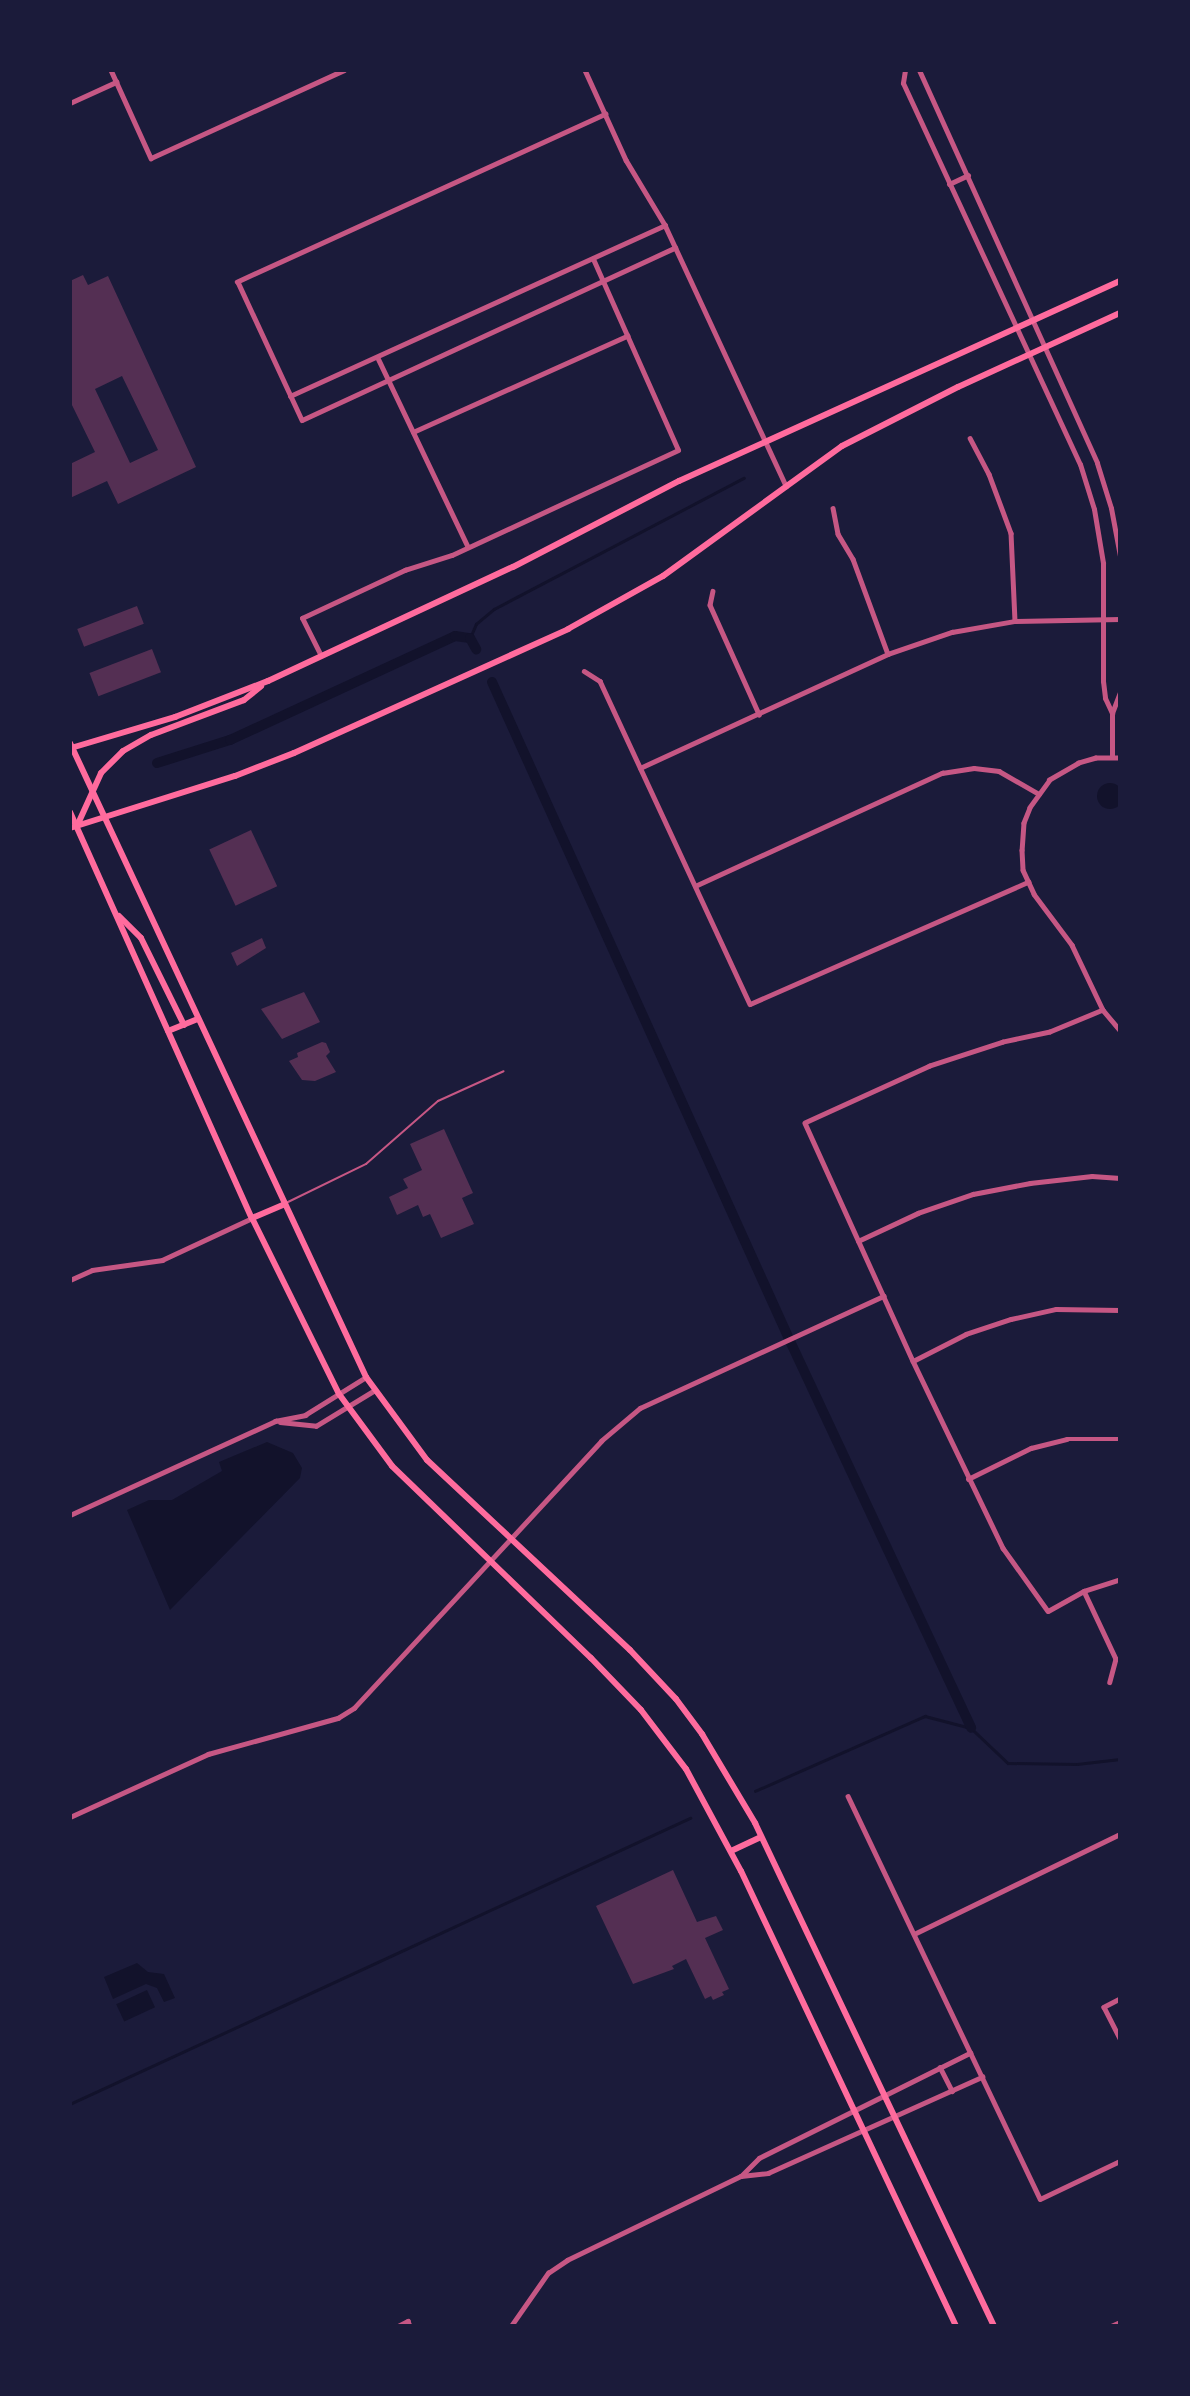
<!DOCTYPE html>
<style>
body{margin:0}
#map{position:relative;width:1190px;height:2396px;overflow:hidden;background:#1b1b3a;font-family:Roboto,sans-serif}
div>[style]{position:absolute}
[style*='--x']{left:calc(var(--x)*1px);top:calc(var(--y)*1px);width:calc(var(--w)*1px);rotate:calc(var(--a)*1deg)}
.water>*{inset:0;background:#12122b;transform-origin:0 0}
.round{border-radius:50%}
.stream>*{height:2.5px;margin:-1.25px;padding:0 1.25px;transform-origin:1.25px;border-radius:1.25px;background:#12122b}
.canal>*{height:10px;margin:-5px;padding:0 5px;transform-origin:5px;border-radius:5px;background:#12122b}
.building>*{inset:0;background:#542f53;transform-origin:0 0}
.service>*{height:2px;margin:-1px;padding:0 1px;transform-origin:1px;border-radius:1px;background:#c65784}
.minor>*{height:4.5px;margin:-2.25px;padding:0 2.25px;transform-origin:2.25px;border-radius:2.25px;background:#c65784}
.tertiary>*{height:5px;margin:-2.5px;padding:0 2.5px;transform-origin:2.5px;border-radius:2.5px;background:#c65784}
.secondary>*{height:6px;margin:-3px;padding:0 3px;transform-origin:3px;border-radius:3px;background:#ff6b9d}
span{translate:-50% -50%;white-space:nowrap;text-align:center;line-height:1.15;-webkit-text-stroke:6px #1b1b3a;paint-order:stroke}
.frame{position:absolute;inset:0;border:72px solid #1b1b3a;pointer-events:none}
</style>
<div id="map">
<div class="water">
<i class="round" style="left:1097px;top:783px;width:26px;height:26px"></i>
<i style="clip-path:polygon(267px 1442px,293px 1453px,302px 1468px,300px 1478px,170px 1610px,127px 1510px,149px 1500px,172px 1500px,222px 1471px,219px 1462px)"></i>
<i style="clip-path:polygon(137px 1963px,148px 1972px,164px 1974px,175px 1998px,164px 2002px,157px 1988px,146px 1984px,113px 1999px,104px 1977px)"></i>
<i style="left:147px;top:1990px;width:19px;height:34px;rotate:65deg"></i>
</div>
<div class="stream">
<i style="--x:470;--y:638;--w:15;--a:-67"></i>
<i style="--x:476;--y:624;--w:23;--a:-40"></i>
<i style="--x:494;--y:609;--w:282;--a:-27.7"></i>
<i style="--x:755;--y:1791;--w:186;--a:-23.8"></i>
<i style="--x:925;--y:1716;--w:48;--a:14.6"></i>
<i style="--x:971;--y:1728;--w:51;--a:43.4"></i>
<i style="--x:1008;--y:1763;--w:69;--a:0.8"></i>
<i style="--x:1077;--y:1764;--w:43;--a:-6.6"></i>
<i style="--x:70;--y:2104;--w:683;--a:-24.76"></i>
</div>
<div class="canal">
<i style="--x:492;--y:682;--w:723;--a:65.67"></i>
<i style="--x:790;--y:1341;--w:427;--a:64.9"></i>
<i style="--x:157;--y:763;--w:77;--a:-17.5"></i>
<i style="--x:230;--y:740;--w:248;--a:-24.8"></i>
<i style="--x:455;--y:636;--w:15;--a:8"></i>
<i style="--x:470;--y:638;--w:13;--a:61"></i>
</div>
<div class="building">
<i style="clip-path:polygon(evenodd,83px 275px,88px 285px,108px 276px,196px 467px,118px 504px,107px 481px,70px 498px,70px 464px,95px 452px,70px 401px,70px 281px,83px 275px,122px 376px,158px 450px,130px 463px,95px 389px,122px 376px)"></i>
<i style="left:137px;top:606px;width:19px;height:64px;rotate:69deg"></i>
<i style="left:152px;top:649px;width:25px;height:67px;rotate:69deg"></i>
<i style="left:251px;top:830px;width:62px;height:46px;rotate:65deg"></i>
<i style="clip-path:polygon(262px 938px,266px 948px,237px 966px,231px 953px)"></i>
<i style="clip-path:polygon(304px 992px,320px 1022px,282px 1039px,261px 1009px)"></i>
<i style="clip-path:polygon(322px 1042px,326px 1043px,330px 1052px,326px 1056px,336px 1072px,315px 1081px,302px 1080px,289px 1061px,298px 1057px,297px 1053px)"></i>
<i style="clip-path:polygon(444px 1129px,473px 1193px,462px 1198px,474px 1224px,441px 1238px,430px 1214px,423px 1217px,418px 1205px,397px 1215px,389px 1197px,408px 1188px,403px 1179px,422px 1170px,410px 1144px)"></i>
<i style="clip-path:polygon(673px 1870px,697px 1922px,716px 1916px,723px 1930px,705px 1938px,729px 1989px,722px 1992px,724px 1995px,713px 2000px,711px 1996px,705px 1999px,686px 1959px,672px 1966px,674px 1969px,633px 1984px,596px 1906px)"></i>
</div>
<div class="service">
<i style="--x:288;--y:1202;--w:87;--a:-26"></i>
<i style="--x:366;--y:1164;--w:96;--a:-41.2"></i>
<i style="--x:438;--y:1101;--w:72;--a:-24.4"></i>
</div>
<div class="minor">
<i style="--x:111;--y:70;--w:97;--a:65.6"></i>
<i style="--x:151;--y:158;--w:212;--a:-24.5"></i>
<i style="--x:585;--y:70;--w:99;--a:65.5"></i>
<i style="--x:626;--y:160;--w:76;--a:59"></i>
<i style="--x:665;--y:225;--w:288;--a:65.1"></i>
<i style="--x:70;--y:103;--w:51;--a:-24.5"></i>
<i style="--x:606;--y:114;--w:405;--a:155.5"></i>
<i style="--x:238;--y:282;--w:152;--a:65.1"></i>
<i style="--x:302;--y:420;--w:411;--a:-24.8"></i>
<i style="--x:378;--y:358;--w:209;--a:64.5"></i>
<i style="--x:290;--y:396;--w:412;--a:-24.5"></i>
<i style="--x:413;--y:432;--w:235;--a:-24.2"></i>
<i style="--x:970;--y:438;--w:41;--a:62.2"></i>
<i style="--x:989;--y:474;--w:63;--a:69.6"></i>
<i style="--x:1011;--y:533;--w:88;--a:87.4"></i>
<i style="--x:833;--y:508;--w:26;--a:79"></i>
<i style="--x:838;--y:534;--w:29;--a:59"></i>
<i style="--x:853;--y:559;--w:101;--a:69.8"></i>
<i style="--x:713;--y:591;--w:14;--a:102"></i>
<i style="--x:710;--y:605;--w:120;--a:65.8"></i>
<i style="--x:321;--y:656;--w:42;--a:-116.6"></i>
<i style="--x:302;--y:618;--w:114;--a:-25"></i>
<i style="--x:405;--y:570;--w:49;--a:-17.7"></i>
<i style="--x:452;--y:555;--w:249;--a:-24.9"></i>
<i style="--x:678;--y:450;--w:209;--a:-114"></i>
<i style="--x:584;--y:671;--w:19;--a:32"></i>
<i style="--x:600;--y:681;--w:356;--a:65.1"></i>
<i style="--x:750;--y:1004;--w:304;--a:-23.7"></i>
<i style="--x:1120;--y:758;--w:24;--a:180"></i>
<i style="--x:1096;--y:758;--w:18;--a:164"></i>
<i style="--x:1079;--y:763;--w:34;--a:150"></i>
<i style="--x:1050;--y:780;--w:34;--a:126"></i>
<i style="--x:1030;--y:808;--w:16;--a:112"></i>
<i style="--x:1024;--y:823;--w:27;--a:94"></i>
<i style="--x:1022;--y:850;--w:20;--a:87"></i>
<i style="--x:1023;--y:870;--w:26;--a:65"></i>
<i style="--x:1034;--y:894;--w:64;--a:53.3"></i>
<i style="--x:1072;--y:945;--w:72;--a:64.5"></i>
<i style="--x:1103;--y:1010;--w:26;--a:50"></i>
<i style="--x:640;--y:768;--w:273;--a:-24.7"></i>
<i style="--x:888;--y:654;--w:68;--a:-19"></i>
<i style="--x:952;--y:632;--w:64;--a:-9.9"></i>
<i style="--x:1015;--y:621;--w:105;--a:-1.1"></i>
<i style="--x:695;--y:886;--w:272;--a:-24.6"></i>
<i style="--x:942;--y:773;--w:32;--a:-9"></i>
<i style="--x:974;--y:768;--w:25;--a:7"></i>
<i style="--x:999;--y:771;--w:46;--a:29.9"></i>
<i style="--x:1103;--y:1010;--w:57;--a:157.5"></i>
<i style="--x:1050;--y:1032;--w:48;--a:168"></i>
<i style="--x:1003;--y:1042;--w:77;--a:161.8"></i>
<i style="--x:930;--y:1066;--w:137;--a:155.5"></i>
<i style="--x:805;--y:1123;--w:261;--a:65.6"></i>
<i style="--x:913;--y:1361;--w:208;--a:64.3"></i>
<i style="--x:1003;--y:1548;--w:77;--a:54.5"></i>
<i style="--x:1048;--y:1611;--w:41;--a:-29.1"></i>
<i style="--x:1084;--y:1591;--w:38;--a:-18"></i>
<i style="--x:858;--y:1241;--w:66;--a:-25"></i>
<i style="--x:918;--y:1213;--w:58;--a:-19.1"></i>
<i style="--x:973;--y:1194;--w:58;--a:-10.9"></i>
<i style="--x:1030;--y:1183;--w:62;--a:-6.4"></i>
<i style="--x:1092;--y:1176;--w:28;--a:4"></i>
<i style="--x:70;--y:1280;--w:24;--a:-24"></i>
<i style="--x:92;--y:1270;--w:71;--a:-8.1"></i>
<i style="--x:162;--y:1260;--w:99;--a:-25"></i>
<i style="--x:913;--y:1361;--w:59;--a:-27"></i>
<i style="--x:966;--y:1334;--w:47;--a:-18.4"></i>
<i style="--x:1011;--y:1319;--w:46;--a:-12.5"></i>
<i style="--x:1056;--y:1309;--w:64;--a:0.9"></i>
<i style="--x:280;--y:1422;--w:36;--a:6"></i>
<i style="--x:316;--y:1426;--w:69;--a:-31.4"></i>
<i style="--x:968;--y:1479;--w:70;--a:-26.2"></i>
<i style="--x:1031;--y:1448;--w:37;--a:-14"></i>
<i style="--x:1067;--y:1439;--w:53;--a:0"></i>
<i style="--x:70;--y:1515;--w:226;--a:-24.6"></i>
<i style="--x:275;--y:1421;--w:31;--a:-11"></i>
<i style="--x:305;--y:1415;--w:72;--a:-31.9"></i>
<i style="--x:1084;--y:1591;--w:75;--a:64.8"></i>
<i style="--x:1116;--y:1659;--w:24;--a:105"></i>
<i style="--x:848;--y:1796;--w:446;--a:64.5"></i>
<i style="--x:1040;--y:2199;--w:89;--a:-25.4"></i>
<i style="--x:70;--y:1817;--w:152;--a:-24.5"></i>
<i style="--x:208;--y:1754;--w:135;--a:-15.5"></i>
<i style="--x:338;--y:1718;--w:19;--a:-32"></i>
<i style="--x:354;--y:1708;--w:364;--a:-47.2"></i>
<i style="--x:601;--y:1441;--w:51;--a:-40.2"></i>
<i style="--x:640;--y:1408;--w:268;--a:-24.7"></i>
<i style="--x:914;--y:1934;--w:229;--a:-25.9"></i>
<i style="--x:1120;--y:1999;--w:18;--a:153"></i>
<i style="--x:1104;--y:2007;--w:36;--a:63"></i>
<i style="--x:940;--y:2067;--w:27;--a:63"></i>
<i style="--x:741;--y:2176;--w:25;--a:-45"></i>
<i style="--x:759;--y:2158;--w:236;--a:-26.5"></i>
<i style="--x:398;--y:2326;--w:11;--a:-27"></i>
<i style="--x:408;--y:2321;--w:5;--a:68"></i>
<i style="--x:511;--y:2326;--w:65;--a:-55.1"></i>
<i style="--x:548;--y:2273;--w:23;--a:-34"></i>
<i style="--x:567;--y:2260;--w:193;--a:-25.8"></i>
<i style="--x:741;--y:2176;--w:27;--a:-6"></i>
<i style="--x:768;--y:2173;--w:235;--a:-24.2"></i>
<i style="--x:1111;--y:2326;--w:10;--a:-24"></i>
</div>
<div class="tertiary">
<i style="--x:905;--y:70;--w:13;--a:99"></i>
<i style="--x:903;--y:83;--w:420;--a:65.1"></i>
<i style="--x:1080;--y:464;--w:47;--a:72.7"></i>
<i style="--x:1094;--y:509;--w:55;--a:80.5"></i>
<i style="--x:1103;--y:563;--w:118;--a:90"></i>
<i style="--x:1103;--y:681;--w:17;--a:83"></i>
<i style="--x:1105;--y:698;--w:17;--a:65"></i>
<i style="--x:919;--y:70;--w:431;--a:65.6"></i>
<i style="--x:1097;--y:463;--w:47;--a:72.7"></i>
<i style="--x:1111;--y:508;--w:49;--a:79.4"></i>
<i style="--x:949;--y:184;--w:21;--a:-25"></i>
<i style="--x:1112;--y:757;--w:44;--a:-90"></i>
<i style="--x:1112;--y:713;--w:22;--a:-69"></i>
</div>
<div class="secondary">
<i style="--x:70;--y:743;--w:700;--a:64.97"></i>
<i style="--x:366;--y:1377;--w:103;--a:53.7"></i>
<i style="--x:427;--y:1460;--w:278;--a:43.1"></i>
<i style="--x:630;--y:1650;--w:67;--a:46.8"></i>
<i style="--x:676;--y:1699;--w:44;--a:53.4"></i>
<i style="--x:702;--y:1734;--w:104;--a:59.2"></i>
<i style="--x:755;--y:1823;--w:557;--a:64.59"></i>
<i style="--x:71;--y:748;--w:109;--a:-16.6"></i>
<i style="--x:175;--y:717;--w:100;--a:-21.2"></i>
<i style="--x:268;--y:681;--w:270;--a:-25"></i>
<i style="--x:513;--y:567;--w:187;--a:-27.4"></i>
<i style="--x:679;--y:481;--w:484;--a:-24.4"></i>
<i style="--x:70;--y:812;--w:445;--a:65.9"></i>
<i style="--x:252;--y:1218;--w:196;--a:63.7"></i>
<i style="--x:339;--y:1394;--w:89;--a:53.6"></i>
<i style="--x:392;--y:1466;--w:277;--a:44"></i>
<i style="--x:591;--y:1658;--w:72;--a:46.1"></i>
<i style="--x:641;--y:1710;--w:74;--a:52.7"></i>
<i style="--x:686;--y:1769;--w:116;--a:61.7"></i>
<i style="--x:741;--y:1871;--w:503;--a:64.71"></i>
<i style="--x:77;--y:826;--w:58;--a:-65.6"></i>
<i style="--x:101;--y:773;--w:31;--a:-45"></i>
<i style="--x:123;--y:751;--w:32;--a:-30"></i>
<i style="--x:151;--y:735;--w:99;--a:-20.6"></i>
<i style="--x:244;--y:700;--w:22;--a:-39"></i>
<i style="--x:70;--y:828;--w:173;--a:-17.5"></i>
<i style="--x:235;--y:776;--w:63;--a:-21.3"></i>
<i style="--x:294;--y:753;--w:301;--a:-24.3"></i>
<i style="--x:568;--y:629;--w:109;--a:-29.2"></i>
<i style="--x:663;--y:576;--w:221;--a:-36"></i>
<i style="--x:842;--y:446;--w:130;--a:-27"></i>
<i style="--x:958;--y:387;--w:178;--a:-24.6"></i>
<i style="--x:119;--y:916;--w:31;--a:45"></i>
<i style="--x:141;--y:938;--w:97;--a:63.7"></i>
<i style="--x:168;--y:1031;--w:32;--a:-22"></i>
<i style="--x:252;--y:1218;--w:36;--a:-23"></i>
<i style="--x:731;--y:1851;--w:33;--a:-25"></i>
</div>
<div class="frame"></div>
</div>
